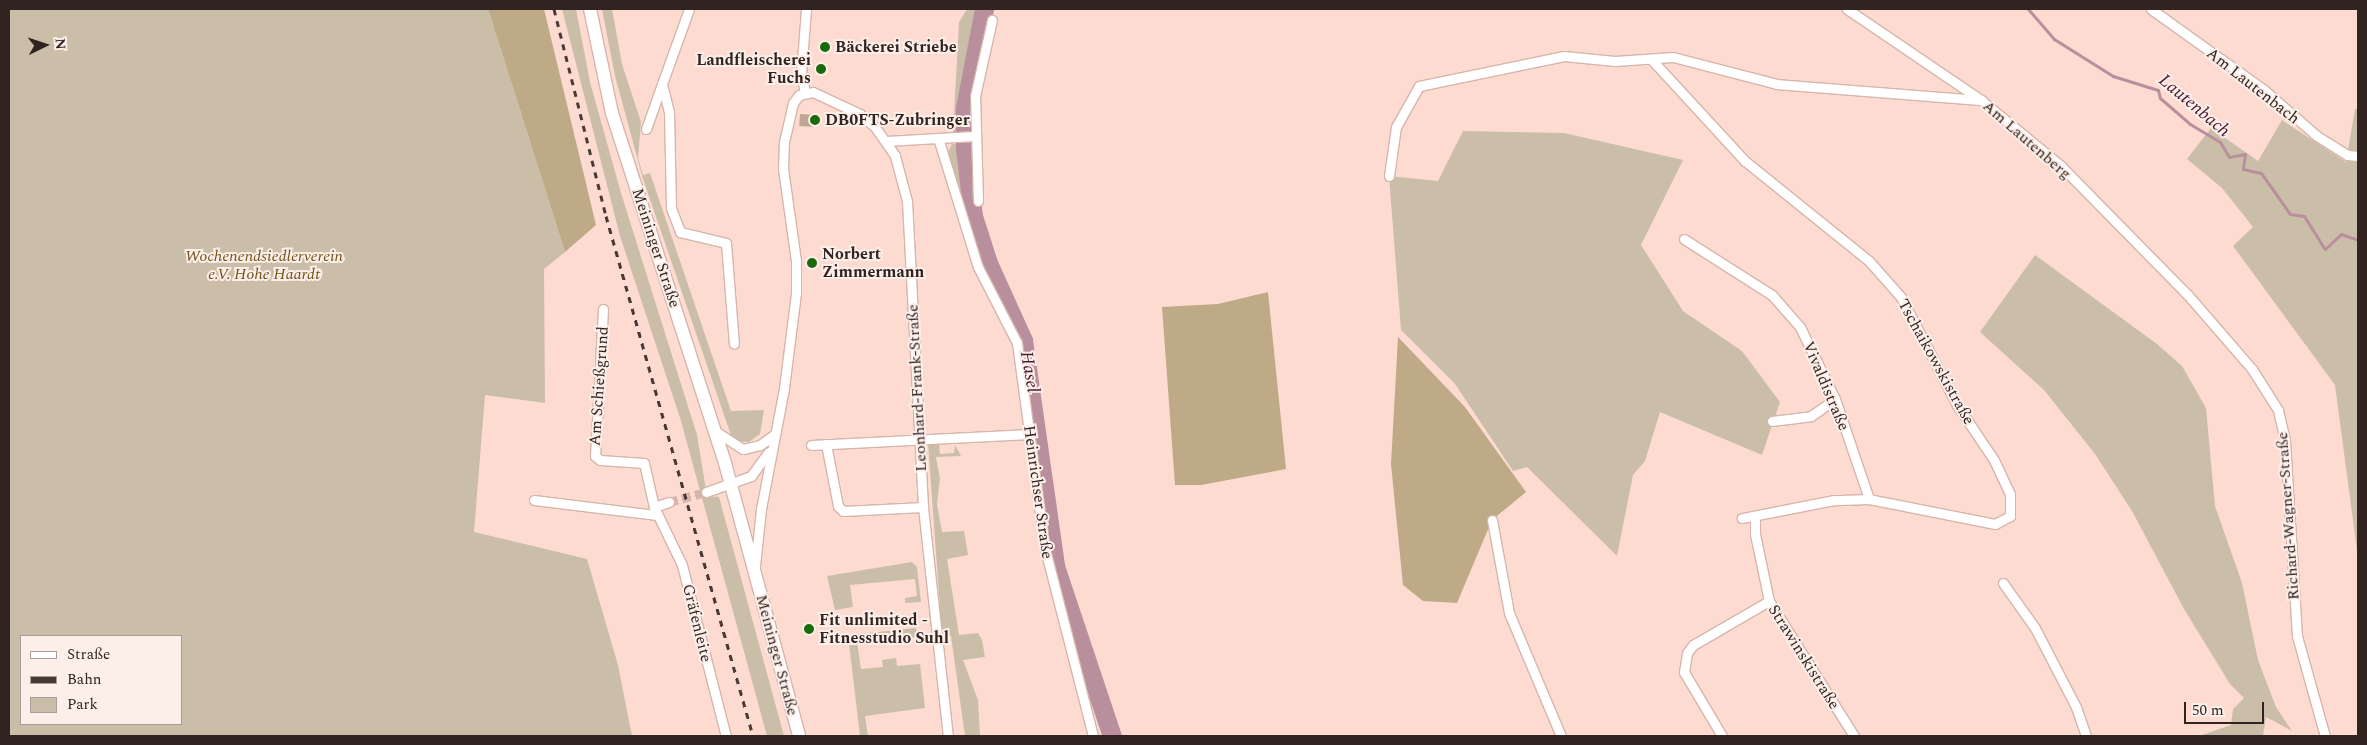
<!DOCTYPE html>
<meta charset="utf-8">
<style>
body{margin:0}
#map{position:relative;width:2367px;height:745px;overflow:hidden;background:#fedbd1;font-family:Spectral,serif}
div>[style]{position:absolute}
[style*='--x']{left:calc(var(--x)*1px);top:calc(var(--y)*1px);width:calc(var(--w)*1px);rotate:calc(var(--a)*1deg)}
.green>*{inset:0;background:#cbbea8}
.forest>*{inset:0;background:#bfaa87}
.stream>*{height:3px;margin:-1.5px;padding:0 1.5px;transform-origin:1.5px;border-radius:1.5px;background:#b98f9d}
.river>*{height:19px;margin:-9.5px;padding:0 9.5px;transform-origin:9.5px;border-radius:9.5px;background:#b98f9d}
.building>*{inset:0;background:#c1a793;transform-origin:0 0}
.street-tunnel>*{height:9px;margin-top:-4.5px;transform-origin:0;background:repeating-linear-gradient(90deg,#d5b6ae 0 9px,transparent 0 13.5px)}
.roads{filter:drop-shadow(1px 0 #d6b5ab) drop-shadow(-1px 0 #d6b5ab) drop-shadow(0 1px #d6b5ab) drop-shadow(0 -1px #d6b5ab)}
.street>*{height:9px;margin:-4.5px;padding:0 4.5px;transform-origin:4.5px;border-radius:4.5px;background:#fff}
.secondary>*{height:12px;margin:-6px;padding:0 6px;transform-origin:6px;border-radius:6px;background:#fff}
.rail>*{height:3px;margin-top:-1.5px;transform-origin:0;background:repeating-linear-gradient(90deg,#493935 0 6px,transparent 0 12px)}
.dots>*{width:14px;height:14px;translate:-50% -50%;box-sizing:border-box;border:2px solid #fceee9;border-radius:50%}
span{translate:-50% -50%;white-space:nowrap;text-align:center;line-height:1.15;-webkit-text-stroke:4px #fceee9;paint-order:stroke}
.poi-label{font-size:16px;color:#312420;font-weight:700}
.left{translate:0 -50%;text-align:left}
.right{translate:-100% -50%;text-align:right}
.street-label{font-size:16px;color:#312420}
.park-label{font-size:16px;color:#705218;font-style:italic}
.water-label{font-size:18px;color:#4b172d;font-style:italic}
.frame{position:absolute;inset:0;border:10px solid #312420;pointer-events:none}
.legend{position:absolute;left:20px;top:635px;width:162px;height:90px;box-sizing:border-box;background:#fceee9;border:1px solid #ab9d99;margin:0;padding:6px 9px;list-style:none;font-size:15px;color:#312420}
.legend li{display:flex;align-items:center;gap:10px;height:25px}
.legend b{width:25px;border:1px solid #ab9d99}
.north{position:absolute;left:20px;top:20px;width:50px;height:50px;-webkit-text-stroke:4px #fceee9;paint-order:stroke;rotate:86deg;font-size:14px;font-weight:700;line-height:20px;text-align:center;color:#312420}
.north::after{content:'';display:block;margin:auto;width:18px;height:22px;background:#312420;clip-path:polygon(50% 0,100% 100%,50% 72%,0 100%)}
.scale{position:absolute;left:2184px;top:702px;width:80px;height:22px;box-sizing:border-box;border:2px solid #312420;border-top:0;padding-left:6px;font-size:15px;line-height:18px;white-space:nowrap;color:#312420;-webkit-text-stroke:4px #fceee9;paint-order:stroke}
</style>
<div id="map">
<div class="green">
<i style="clip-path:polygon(evenodd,9px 9px,488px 9px,565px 252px,544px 269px,545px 403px,485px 395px,474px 532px,587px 559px,618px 665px,632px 736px,9px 736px,9px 9px,21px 636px,181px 636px,181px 724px,21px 724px,21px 636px)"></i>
<i style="clip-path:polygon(562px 9px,576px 9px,590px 82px,621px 193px,697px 435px,707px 496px,719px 497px,784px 736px,767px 736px,681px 421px,620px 236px)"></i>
<i style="clip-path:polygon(602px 9px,612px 9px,622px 64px,641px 122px,638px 158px,643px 175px,650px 173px,731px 411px,764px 410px,760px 434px,749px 442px,733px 441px,643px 179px,615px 76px)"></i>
<i style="clip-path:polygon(967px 9px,990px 9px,975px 79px,971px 81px,969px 131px,953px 133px,959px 22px)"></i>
<i style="clip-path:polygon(2355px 109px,2358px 109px,2358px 558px,2335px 385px,2233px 246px,2253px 227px,2222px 188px,2187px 159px,2211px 128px,2258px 161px,2282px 120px,2346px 162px)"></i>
<i style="clip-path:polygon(1463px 131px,1564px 133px,1683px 160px,1641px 245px,1683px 311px,1742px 351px,1780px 402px,1762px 455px,1660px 412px,1645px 461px,1633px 475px,1617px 556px,1527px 467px,1513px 471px,1455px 384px,1401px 330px,1389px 176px,1438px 181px)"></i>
<i style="clip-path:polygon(952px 144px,957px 144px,965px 213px,946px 156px)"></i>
<i style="clip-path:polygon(2035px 255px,2157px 344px,2182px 366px,2206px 408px,2215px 506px,2242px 583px,2258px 660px,2276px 707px,2292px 731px,2266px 717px,2263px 736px,2199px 736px,2231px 725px,2233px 709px,2244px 698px,2230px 684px,2184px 609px,2132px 511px,2095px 454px,2044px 390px,1980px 332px)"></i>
<i style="clip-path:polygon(928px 443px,939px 443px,940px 454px,954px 453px,955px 445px,961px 456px,936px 457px,940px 479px,937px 504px,942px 532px,964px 531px,968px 555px,947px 559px,959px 635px,978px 633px,982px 640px,985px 657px,963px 660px,978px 700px,980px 736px,965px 736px,951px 636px,942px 635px)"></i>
<i style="clip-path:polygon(912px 562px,917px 567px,921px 602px,905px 603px,905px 598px,917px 596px,915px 579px,850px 585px,853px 607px,835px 610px,827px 576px)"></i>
<i style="clip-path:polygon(916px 628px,917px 637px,904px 639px,903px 635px,857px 642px,861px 669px,883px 667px,882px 660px,896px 658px,897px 666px,920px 664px,925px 708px,865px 716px,868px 736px,860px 736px,848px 635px)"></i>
</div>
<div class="forest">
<i style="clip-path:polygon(488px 9px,544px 9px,596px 225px,565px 252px)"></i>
<i style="clip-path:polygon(1268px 292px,1286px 469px,1201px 485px,1175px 485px,1162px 307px,1218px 304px)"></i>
<i style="clip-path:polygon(1398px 337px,1465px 407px,1526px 492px,1492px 520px,1457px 603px,1423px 601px,1403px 585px,1391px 464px)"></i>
</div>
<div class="stream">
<i style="--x:2028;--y:9;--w:40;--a:49"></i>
<i style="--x:2054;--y:39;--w:70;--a:32.1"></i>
<i style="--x:2113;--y:76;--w:47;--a:17.3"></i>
<i style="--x:2158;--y:90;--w:8;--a:76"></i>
<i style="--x:2160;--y:98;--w:40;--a:41"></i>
<i style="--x:2190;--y:124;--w:35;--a:31"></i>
<i style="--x:2220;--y:142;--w:17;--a:59"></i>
<i style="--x:2229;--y:157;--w:16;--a:-11"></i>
<i style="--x:2245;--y:154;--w:15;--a:98"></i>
<i style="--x:2243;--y:169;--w:18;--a:13"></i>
<i style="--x:2261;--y:173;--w:50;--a:54.7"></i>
<i style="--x:2290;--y:214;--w:14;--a:8"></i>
<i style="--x:2304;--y:216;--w:39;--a:58"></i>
<i style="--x:2325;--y:249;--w:22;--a:-43"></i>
<i style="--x:2341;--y:234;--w:18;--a:19"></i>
</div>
<div class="river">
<i style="--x:984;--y:9;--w:101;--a:100.9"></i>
<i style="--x:965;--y:108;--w:40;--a:90"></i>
<i style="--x:965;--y:148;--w:68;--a:83.3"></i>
<i style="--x:973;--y:216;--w:49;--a:72.3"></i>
<i style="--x:988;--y:263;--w:85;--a:65.6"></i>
<i style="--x:1023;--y:340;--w:228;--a:81.9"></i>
<i style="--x:1055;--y:566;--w:179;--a:71.5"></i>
</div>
<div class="building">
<i style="left:800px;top:114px;width:15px;height:12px;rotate:4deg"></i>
</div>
<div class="street-tunnel">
<i style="--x:669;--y:502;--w:38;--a:-15"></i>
</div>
<div class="roads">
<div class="street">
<i style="--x:689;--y:9;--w:80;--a:109.8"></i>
<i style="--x:662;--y:84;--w:29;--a:76"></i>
<i style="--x:669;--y:112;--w:96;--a:88.8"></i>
<i style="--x:671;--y:208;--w:26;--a:69"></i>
<i style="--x:680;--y:232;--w:47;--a:13.4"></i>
<i style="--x:726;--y:243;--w:101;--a:85.5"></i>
<i style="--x:1847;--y:9;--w:162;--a:34.2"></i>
<i style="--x:1981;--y:100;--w:104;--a:39.5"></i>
<i style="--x:2061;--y:166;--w:180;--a:45.5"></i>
<i style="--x:2187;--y:294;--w:99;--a:49.1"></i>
<i style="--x:2252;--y:369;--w:49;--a:57.6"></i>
<i style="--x:2278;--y:410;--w:31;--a:77"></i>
<i style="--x:2285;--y:440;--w:196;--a:86.5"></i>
<i style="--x:2297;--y:636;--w:104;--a:74.4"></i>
<i style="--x:2151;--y:9;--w:139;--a:35.6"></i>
<i style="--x:2264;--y:90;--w:70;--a:41"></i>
<i style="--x:2317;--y:136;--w:36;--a:32"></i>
<i style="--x:2347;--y:155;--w:11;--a:5"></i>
<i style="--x:1652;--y:60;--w:137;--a:47.4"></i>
<i style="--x:1745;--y:161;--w:159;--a:38.9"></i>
<i style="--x:1869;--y:261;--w:48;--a:48.4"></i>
<i style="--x:1901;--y:297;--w:122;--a:62.6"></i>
<i style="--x:1957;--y:405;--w:66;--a:56.1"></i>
<i style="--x:1994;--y:460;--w:38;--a:65"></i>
<i style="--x:2010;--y:494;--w:22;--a:90"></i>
<i style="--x:2010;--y:516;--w:17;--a:152"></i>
<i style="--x:1995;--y:524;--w:128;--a:-168.8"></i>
<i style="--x:1869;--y:499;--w:35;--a:178"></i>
<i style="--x:1834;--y:500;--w:94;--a:168.9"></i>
<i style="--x:805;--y:92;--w:18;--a:-103"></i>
<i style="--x:801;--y:74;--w:65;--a:-85.6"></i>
<i style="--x:646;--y:129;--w:48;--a:-70.4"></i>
<i style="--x:938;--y:138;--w:37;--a:-3"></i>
<i style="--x:886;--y:141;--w:52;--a:-3.3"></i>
<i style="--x:938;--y:138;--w:135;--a:72.8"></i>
<i style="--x:978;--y:267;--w:85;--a:62.8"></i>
<i style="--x:1017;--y:343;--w:208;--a:82.3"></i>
<i style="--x:1045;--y:549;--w:193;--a:75.6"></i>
<i style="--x:1389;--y:176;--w:49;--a:-81.9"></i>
<i style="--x:1396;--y:127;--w:47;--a:-60.7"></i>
<i style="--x:1419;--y:86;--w:148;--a:-11.7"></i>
<i style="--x:1564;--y:56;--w:51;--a:5.6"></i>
<i style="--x:1615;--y:61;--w:58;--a:-3.9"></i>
<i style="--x:1673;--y:57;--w:107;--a:14.6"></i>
<i style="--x:1777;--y:84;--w:205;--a:4.5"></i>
<i style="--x:978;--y:201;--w:105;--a:-91.6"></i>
<i style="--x:975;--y:96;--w:78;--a:-77.4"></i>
<i style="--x:1684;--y:239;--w:104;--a:32.5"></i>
<i style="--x:1772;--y:295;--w:43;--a:48.8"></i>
<i style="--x:1800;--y:327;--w:80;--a:64.1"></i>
<i style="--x:1835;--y:399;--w:106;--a:71.2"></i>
<i style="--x:603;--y:309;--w:147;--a:93.1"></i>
<i style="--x:595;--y:456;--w:6;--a:39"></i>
<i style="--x:600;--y:460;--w:44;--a:3.9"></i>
<i style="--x:644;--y:463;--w:45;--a:77.2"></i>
<i style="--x:1772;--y:421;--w:39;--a:-7"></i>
<i style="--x:1811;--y:416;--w:29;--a:-35"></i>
<i style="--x:715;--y:431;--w:33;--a:33"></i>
<i style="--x:743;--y:449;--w:17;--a:-13"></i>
<i style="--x:760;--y:445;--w:17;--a:-36"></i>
<i style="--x:826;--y:444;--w:63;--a:79"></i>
<i style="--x:838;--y:506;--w:7;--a:45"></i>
<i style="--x:843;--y:511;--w:80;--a:-2.9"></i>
<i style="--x:811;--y:445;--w:219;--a:-2.9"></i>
<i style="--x:706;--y:492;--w:48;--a:-19.6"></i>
<i style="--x:751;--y:476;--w:29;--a:-54"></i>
<i style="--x:534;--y:500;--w:124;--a:7"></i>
<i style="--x:669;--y:502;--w:16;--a:162"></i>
<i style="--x:654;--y:507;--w:64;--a:64.2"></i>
<i style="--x:682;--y:565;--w:177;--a:75.6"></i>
<i style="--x:1755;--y:516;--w:18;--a:90"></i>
<i style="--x:1755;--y:534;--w:68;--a:78.2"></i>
<i style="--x:1769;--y:601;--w:160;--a:57.8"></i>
<i style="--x:1492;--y:520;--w:95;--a:79.6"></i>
<i style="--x:1509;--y:613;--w:134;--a:67.1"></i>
<i style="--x:755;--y:566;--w:57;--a:-84"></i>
<i style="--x:761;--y:509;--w:123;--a:-79.2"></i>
<i style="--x:784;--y:388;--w:96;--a:-82.8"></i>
<i style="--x:796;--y:293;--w:32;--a:-90"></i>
<i style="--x:796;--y:261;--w:93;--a:-98"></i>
<i style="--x:783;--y:169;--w:27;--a:-88"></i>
<i style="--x:784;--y:142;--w:40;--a:-77"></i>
<i style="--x:793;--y:103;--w:10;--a:-53"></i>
<i style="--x:799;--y:95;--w:14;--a:-12"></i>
<i style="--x:813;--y:92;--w:52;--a:25.1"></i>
<i style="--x:860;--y:114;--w:20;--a:41"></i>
<i style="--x:875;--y:127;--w:35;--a:55"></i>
<i style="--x:895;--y:156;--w:47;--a:75.1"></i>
<i style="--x:907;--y:201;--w:306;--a:87"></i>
<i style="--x:923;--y:507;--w:230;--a:83.8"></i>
<i style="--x:2003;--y:583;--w:55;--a:54.6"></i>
<i style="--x:2035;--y:628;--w:89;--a:62.6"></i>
<i style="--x:2076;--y:707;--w:31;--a:71"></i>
<i style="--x:1722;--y:736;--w:74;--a:-120.7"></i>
<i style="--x:1684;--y:672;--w:19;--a:-81"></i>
<i style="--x:1687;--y:653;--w:10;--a:-53"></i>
<i style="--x:1693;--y:645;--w:88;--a:-30.1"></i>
</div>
<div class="secondary">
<i style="--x:590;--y:9;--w:106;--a:78.1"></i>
<i style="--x:612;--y:113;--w:368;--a:72.1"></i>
<i style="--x:725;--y:463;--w:283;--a:74.8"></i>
</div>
</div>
<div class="rail">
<i style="--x:554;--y:9;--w:213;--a:75.9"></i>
<i style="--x:606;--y:216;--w:540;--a:74.21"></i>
</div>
<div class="dots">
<i style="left:825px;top:47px;background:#196a0d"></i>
<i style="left:821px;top:69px;background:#196a0d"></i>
<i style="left:815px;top:120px;background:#196a0d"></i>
<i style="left:812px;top:263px;background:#196a0d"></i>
<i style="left:809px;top:629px;background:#196a0d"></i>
</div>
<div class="poi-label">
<span class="left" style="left:835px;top:47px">Bäckerei Striebe</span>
<span class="right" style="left:811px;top:69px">Landfleischerei<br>Fuchs</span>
<span class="left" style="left:825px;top:120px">DB0FTS-Zubringer</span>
<span class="left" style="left:822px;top:263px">Norbert<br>Zimmermann</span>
<span class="left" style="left:819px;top:629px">Fit unlimited -<br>Fitnesstudio Suhl</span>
</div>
<div class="street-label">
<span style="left:2253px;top:86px;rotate:38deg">Am Lautenbach</span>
<span style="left:2027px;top:140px;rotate:41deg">Am Lautenberg</span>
<span style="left:656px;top:248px;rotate:72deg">Meininger Straße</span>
<span style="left:1936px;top:362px;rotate:61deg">Tschaikowskistraße</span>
<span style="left:599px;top:386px;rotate:-86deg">Am Schießgrund</span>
<span style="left:1826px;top:386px;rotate:67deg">Vivaldistraße</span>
<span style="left:917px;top:388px;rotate:-93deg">Leonhard-Frank-Straße</span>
<span style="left:1038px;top:492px;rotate:82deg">Heinrichser Straße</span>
<span style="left:2288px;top:516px;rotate:-94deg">Richard-Wagner-Straße</span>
<span style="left:697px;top:623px;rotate:76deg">Gräfenleite</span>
<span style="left:777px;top:655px;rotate:75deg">Meininger Straße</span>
<span style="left:1804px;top:657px;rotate:58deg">Strawinskistraße</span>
</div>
<div class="park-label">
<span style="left:264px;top:265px">Wochenendsiedlerverein<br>e.V. Hohe Haardt</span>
</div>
<div class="water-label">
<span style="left:2194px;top:106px;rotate:40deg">Lautenbach</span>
<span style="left:1029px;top:372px;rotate:80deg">Hasel</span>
</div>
<div class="frame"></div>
<ul class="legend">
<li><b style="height:6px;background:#fff"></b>Straße</li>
<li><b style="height:6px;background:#493935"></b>Bahn</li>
<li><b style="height:14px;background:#cbbea8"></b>Park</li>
</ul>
<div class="north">N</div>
<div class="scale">50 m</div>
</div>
